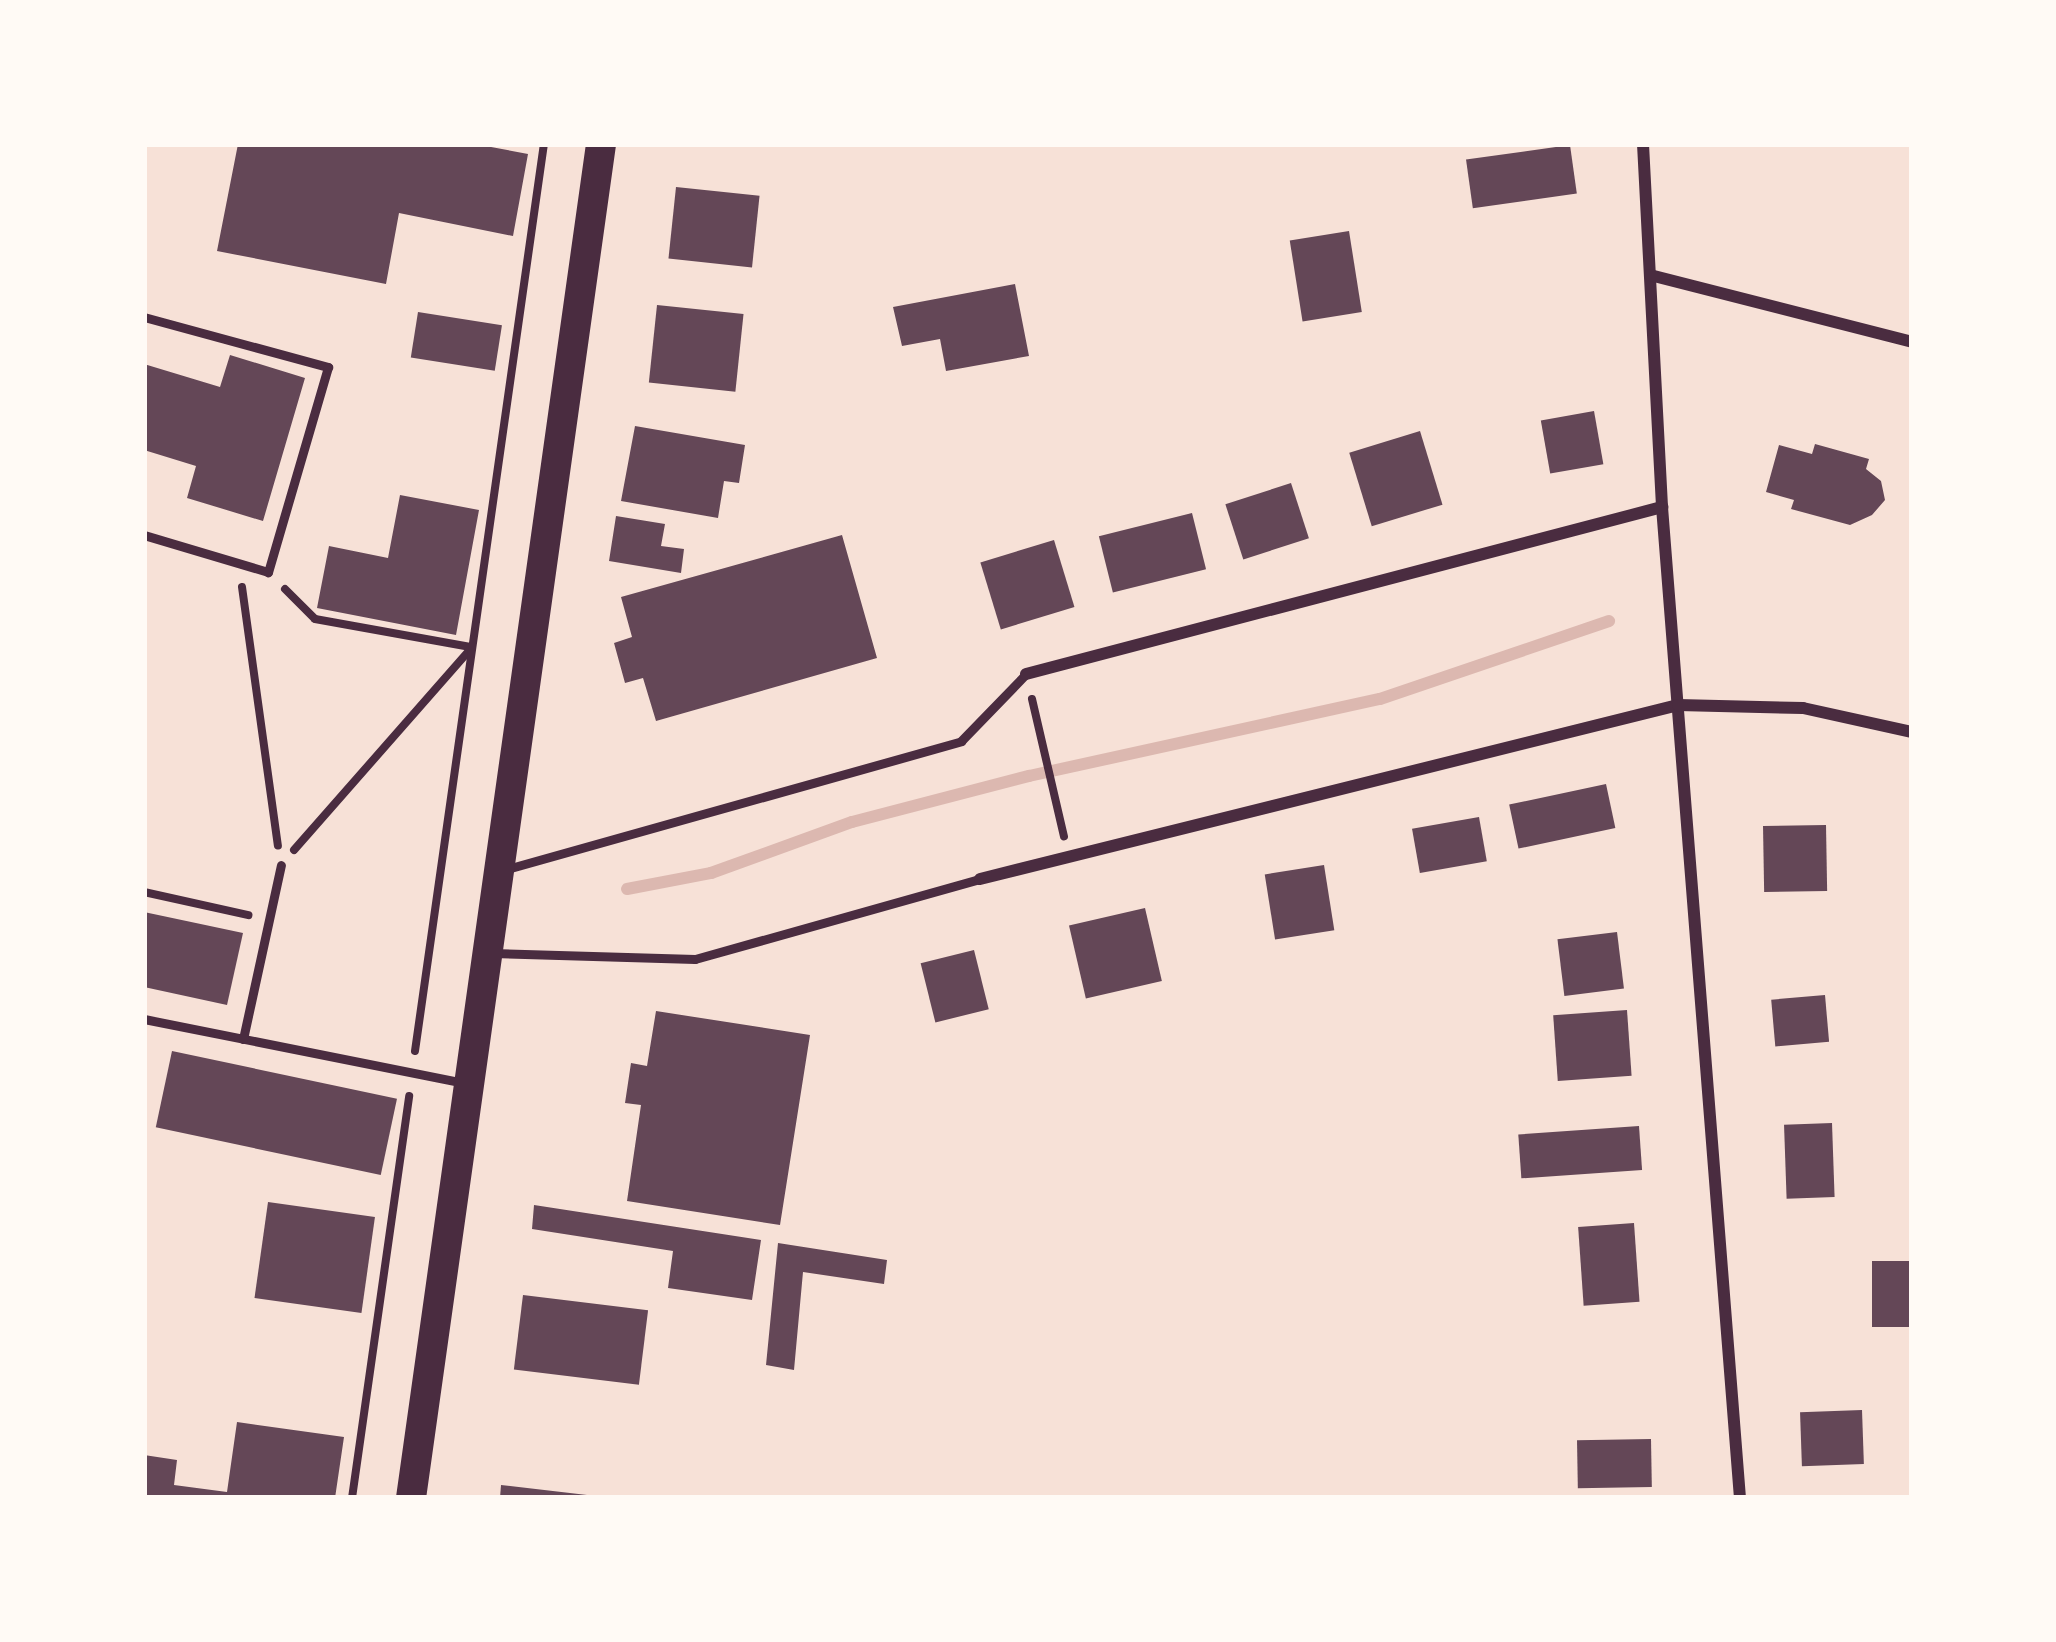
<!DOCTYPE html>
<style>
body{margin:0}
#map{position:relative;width:2056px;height:1642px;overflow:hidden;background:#f7e1d7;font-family:"DejaVu Sans",sans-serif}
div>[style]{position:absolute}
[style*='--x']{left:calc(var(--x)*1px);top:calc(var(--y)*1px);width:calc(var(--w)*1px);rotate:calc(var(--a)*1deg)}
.stream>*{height:12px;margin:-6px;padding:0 6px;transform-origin:6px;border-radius:6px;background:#dcb8b0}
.building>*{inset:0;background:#644757;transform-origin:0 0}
.path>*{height:8px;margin:-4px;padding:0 4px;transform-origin:4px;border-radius:4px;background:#4a2c40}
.service>*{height:9px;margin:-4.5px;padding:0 4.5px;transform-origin:4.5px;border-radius:4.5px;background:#4a2c40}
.minor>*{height:12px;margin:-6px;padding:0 6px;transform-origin:6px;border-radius:6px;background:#4a2c40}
.primary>*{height:30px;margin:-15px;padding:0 15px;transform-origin:15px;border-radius:15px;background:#4a2c40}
span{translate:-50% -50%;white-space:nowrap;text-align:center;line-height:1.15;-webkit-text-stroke:12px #fffaf5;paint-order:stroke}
.frame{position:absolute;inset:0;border:147px solid #fffaf5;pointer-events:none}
</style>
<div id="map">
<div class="stream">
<i style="--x:627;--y:889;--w:86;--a:-10.8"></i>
<i style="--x:711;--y:873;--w:150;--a:-19.9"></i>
<i style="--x:852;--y:822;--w:183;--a:-14.6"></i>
<i style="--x:1029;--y:776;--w:359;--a:-12.4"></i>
<i style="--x:1380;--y:699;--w:242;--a:-18.8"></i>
</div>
<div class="building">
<i style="clip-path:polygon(238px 144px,475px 144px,528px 154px,513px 236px,399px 213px,386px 284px,217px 251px)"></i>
<i style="left:1570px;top:145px;width:49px;height:105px;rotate:82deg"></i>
<i style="left:676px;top:187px;width:84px;height:72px;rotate:6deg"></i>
<i style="left:1349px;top:231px;width:82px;height:60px;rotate:81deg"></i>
<i style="clip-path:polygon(1015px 284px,1029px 356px,946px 371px,940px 339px,902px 346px,893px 307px)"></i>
<i style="left:657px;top:305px;width:87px;height:78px;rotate:6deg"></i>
<i style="left:418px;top:312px;width:85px;height:46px;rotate:9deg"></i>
<i style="clip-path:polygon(230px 355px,305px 378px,263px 521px,187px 498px,196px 466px,144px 450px,144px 364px,220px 387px)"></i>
<i style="left:1594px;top:411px;width:54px;height:54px;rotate:80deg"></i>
<i style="clip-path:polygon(635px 426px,745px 445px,739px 483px,724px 481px,718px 518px,621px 501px)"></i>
<i style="left:1420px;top:431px;width:77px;height:74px;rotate:73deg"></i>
<i style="clip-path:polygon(1815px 444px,1869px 459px,1866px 469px,1881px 481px,1885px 500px,1872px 515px,1850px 525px,1791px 509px,1794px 500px,1766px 492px,1779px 445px,1812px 454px)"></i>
<i style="left:1291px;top:483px;width:58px;height:69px;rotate:72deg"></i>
<i style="clip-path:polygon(400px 495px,479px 510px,456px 635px,317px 608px,329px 546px,388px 558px)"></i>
<i style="left:1192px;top:513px;width:58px;height:96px;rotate:76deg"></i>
<i style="clip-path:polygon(616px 516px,665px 524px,661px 546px,684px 549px,681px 573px,609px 561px)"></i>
<i style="clip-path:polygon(842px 535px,877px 658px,656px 721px,643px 678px,625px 683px,614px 643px,632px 637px,621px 597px)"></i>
<i style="left:1054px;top:540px;width:70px;height:77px;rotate:73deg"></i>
<i style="left:1606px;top:784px;width:45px;height:99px;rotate:78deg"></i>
<i style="left:1479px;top:817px;width:45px;height:68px;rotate:80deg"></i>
<i style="left:1826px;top:825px;width:66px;height:63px;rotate:89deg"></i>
<i style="left:1324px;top:865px;width:66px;height:60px;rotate:81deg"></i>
<i style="left:1145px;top:908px;width:75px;height:78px;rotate:77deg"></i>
<i style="clip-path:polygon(144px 912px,243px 933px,227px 1005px,144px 987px)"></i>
<i style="left:1617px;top:932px;width:57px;height:60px;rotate:83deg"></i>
<i style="left:974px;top:950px;width:61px;height:55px;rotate:76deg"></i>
<i style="left:1825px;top:995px;width:47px;height:54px;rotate:85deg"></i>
<i style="left:1627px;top:1010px;width:66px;height:74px;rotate:86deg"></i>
<i style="clip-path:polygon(656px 1011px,810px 1035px,780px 1225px,627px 1201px,641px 1105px,625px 1103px,631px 1063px,647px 1066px)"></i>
<i style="left:172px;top:1051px;width:230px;height:78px;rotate:12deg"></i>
<i style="left:1832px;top:1123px;width:74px;height:48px;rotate:88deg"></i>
<i style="left:1639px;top:1126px;width:44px;height:121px;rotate:86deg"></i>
<i style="left:268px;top:1202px;width:108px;height:97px;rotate:8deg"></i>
<i style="clip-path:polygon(534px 1205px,761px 1240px,752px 1300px,668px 1288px,673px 1251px,532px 1229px)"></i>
<i style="left:1634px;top:1223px;width:79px;height:56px;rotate:86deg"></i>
<i style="clip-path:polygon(778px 1243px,887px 1260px,884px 1284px,803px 1272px,794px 1370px,766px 1365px)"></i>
<i style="left:1872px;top:1261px;width:40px;height:66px"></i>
<i style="left:523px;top:1295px;width:126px;height:75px;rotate:7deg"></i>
<i style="left:1862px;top:1410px;width:54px;height:62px;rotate:88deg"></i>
<i style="clip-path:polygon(237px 1422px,344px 1437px,335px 1498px,144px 1498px,144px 1455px,177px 1460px,174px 1485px,227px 1492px)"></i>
<i style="left:1651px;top:1439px;width:48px;height:74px;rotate:89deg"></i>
<i style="clip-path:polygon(501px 1485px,587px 1495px,587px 1498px,500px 1498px)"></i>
</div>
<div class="path">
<i style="--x:242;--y:587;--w:261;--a:82.1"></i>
<i style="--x:285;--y:589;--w:42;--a:45"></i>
<i style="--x:315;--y:619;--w:158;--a:10.2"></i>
<i style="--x:1032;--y:699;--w:141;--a:76.9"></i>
<i style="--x:294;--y:850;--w:266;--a:-48.7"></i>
<i style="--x:144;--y:892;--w:107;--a:12.5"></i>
<i style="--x:415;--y:1051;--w:916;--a:-81.91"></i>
<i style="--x:352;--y:1498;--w:406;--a:-81.9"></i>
</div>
<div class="service">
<i style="--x:144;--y:317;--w:191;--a:15.2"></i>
<i style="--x:328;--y:367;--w:214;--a:106.3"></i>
<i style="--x:268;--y:572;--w:129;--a:-163.4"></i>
<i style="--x:507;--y:869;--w:472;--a:-15.7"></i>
<i style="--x:961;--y:741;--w:93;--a:-45.9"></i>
<i style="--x:493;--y:953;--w:202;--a:1.7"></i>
<i style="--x:695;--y:959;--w:296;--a:-15.7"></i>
<i style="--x:144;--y:1019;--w:326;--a:11.3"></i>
<i style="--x:243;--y:1039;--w:178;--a:-77.7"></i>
</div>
<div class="minor">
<i style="--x:1643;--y:144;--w:363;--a:87"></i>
<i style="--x:1662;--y:507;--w:994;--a:85.5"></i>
<i style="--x:1650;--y:275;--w:270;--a:14.3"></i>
<i style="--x:1026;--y:674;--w:658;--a:-14.71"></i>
<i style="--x:980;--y:879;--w:719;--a:-14"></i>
<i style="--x:1678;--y:705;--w:125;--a:1.4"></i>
<i style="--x:1803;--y:708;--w:112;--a:12.4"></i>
</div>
<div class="primary">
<i style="--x:411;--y:1498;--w:1367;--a:-82.01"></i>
</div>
<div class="frame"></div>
</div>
